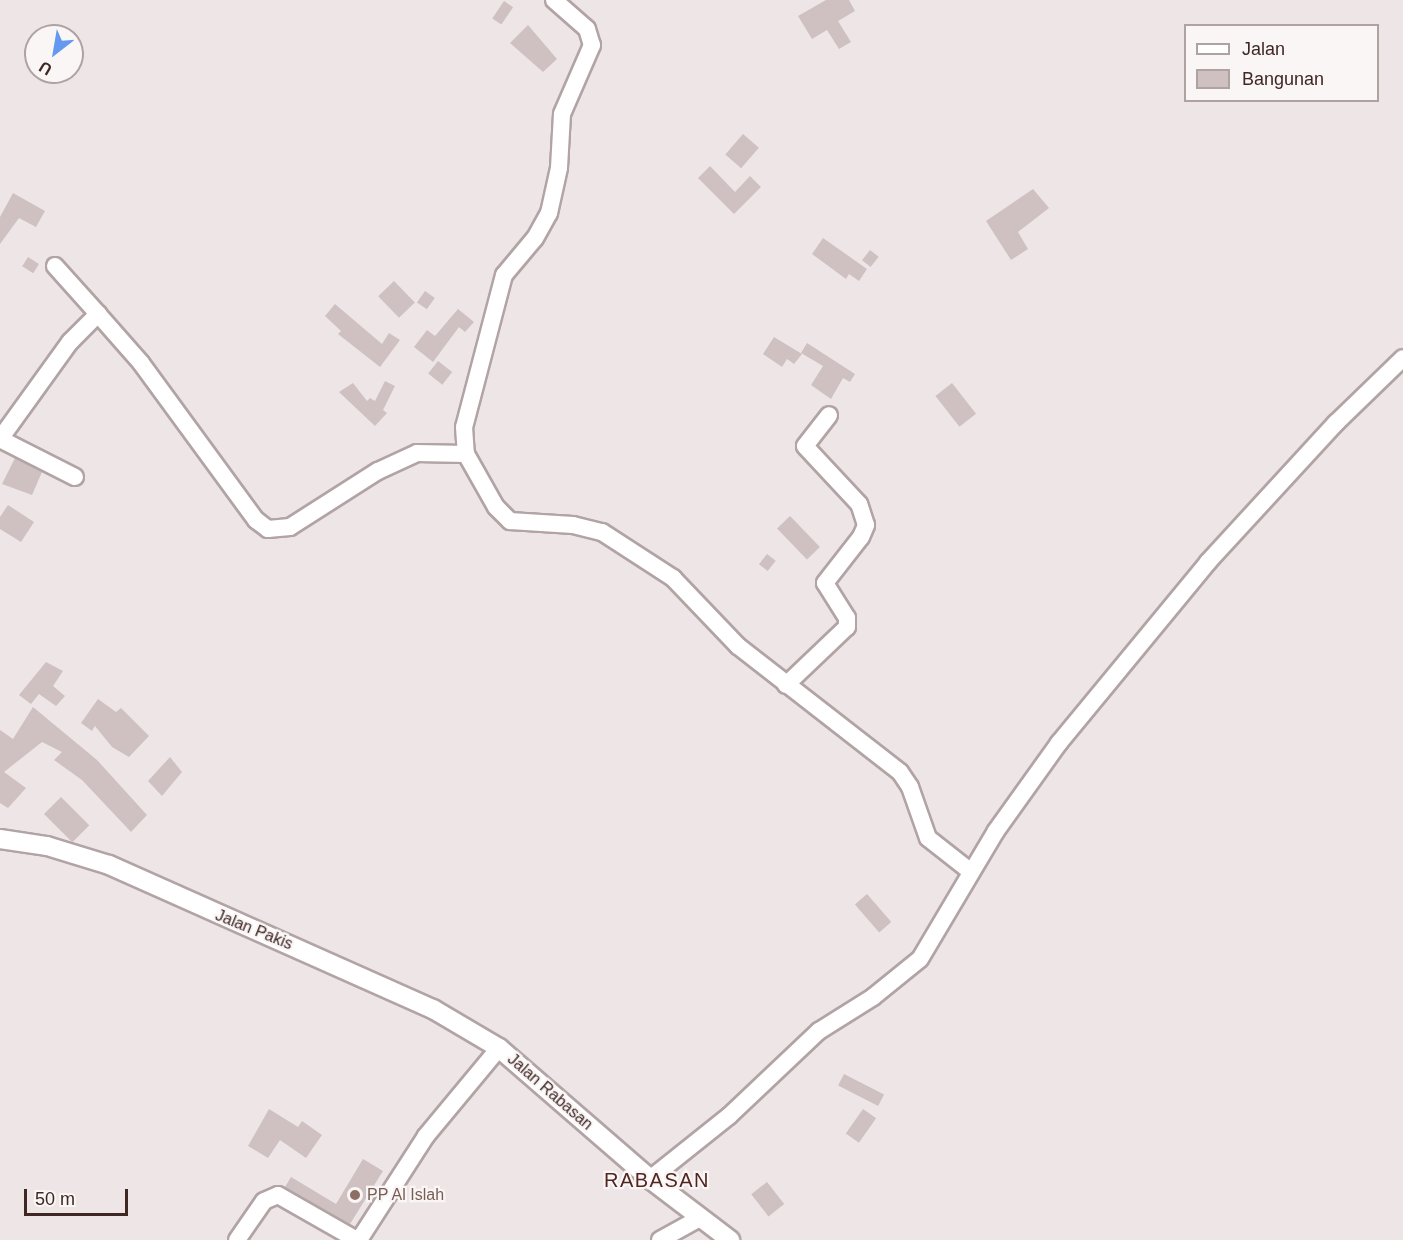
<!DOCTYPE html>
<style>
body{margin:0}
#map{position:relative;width:1403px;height:1240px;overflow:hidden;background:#eee5e6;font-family:Arial,sans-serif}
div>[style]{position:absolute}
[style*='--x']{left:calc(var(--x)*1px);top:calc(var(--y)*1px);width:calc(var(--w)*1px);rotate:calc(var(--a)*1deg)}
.building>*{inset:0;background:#cfc1c2;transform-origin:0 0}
.roads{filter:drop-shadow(2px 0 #b2a4a4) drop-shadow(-2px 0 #b2a4a4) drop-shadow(0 2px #b2a4a4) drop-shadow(0 -2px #b2a4a4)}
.street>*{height:16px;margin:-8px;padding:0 8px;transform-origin:8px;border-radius:8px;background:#fff}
.secondary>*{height:18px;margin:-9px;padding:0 9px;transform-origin:9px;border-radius:9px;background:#fff}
.dots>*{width:16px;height:16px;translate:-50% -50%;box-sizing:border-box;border:3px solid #faf6f6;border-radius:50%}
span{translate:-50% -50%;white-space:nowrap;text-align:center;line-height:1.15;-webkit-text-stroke:4.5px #faf6f6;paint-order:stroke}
.street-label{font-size:16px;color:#3f2724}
.education-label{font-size:16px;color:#785e54}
.left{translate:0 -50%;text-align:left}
.quarter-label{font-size:20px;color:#512620;letter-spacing:1.5px}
.legend{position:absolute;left:1184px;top:24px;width:195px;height:78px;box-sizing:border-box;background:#faf6f6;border:2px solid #afa3a2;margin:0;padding:8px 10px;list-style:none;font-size:18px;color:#3f2724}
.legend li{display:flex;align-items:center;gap:12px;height:30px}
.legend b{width:30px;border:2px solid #afa3a2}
.north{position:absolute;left:24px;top:24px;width:60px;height:60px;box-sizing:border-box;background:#faf6f6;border:2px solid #afa3a2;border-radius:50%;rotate:211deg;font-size:16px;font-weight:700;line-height:24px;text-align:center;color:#3f2724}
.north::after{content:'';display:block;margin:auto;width:21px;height:27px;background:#6399ee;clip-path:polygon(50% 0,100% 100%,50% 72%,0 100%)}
.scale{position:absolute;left:24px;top:1189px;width:104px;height:27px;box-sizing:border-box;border:3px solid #3f2724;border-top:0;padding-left:8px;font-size:18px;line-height:21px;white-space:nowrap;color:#3f2724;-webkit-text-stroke:4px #faf6f6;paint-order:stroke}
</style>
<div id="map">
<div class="building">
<i style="clip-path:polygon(826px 0,849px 0,855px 11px,838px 21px,851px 42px,839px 49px,827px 30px,812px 39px,798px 16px)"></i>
<i style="left:504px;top:1px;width:11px;height:21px;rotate:34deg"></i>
<i style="clip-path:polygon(528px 25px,557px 59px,543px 72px,510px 43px)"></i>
<i style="left:743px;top:134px;width:21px;height:27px;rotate:41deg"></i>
<i style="clip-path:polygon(710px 166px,735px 192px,750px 176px,761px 187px,734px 214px,698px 178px)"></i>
<i style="clip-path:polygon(1033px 189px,1049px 208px,1018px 232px,1028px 249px,1011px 260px,986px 221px)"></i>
<i style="clip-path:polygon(13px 193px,45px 211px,36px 227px,19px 218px,0 244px,0 217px)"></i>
<i style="clip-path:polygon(823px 238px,867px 269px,859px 281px,849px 274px,846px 279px,812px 254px)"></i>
<i style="left:870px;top:250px;width:11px;height:13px;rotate:38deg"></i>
<i style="left:28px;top:257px;width:13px;height:11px;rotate:32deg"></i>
<i style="left:394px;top:281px;width:30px;height:22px;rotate:46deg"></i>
<i style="left:425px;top:291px;width:12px;height:14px;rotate:35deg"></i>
<i style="clip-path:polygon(335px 304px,382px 344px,389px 333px,400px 340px,380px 367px,338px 334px,341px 331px,325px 316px)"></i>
<i style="clip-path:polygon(458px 309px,474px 322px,465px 332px,459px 327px,433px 362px,414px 347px,427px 330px,435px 336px)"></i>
<i style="clip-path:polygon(774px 337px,802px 354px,794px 364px,787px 359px,782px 367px,763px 354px)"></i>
<i style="clip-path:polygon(807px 343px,855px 374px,850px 382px,843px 378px,831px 399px,811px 385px,823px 366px,801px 353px)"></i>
<i style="left:438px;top:361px;width:18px;height:16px;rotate:38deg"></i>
<i style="clip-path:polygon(385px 381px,395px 386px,383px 410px,387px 413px,375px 426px,339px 392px,353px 383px,367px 401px,370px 398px,375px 401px)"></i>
<i style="left:952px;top:383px;width:39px;height:21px;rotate:52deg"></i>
<i style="clip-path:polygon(15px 458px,42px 472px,32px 495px,2px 484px)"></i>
<i style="clip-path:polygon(8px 505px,34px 522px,21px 542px,0 529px,0 517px)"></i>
<i style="left:790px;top:516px;width:43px;height:18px;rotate:46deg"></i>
<i style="left:767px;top:554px;width:11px;height:13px;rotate:38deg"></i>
<i style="clip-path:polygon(46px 662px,63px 671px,53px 686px,65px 696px,56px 706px,39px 694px,31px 704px,19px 695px)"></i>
<i style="clip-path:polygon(98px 699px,116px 712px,121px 708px,149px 736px,129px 757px,112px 747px,95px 726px,92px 731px,81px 723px)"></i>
<i style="clip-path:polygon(33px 707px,97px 760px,147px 815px,131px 832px,82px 780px,54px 760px,62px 752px,42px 742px,4px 772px,26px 788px,8px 808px,0 803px,0 730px,13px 739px)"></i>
<i style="clip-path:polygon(170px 757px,182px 772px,162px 796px,148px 781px)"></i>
<i style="left:61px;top:797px;width:40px;height:24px;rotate:45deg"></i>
<i style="left:867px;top:894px;width:37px;height:16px;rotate:49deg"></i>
<i style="left:844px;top:1074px;width:45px;height:13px;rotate:27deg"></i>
<i style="clip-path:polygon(269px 1109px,298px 1127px,302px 1121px,322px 1135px,306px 1158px,280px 1140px,268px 1158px,248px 1146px)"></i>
<i style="left:863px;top:1109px;width:16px;height:30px;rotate:35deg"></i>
<i style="clip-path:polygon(363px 1159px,383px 1171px,350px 1224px,285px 1187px,291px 1177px,336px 1204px)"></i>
<i style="left:767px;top:1182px;width:28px;height:20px;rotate:52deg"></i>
</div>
<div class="roads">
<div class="street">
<i style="--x:554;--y:0;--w:44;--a:41.3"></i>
<i style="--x:587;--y:29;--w:17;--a:73"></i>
<i style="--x:592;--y:45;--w:75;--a:113.5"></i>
<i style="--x:562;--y:114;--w:54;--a:93.2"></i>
<i style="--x:559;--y:168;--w:46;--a:102.5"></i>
<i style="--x:549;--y:213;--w:29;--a:119"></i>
<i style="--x:535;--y:238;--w:48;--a:130"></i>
<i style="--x:504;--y:275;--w:157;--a:104.7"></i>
<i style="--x:464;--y:427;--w:27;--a:86"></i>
<i style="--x:466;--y:454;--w:61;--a:60.5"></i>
<i style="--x:496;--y:507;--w:20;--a:45"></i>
<i style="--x:510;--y:521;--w:63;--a:3.6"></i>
<i style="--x:573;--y:525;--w:30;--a:14"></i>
<i style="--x:602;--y:532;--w:85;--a:32.9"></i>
<i style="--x:673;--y:578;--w:94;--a:46.3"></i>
<i style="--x:738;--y:646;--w:205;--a:37.9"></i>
<i style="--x:900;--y:772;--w:18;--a:56"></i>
<i style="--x:910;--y:787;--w:54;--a:70.6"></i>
<i style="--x:928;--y:838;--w:53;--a:38.2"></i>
<i style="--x:55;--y:266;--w:64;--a:48.1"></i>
<i style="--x:0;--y:439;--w:120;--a:-54.2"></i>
<i style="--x:70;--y:342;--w:40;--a:-45"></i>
<i style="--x:98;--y:314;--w:65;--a:48.7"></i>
<i style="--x:141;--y:363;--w:195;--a:53.8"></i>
<i style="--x:256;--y:520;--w:15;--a:37"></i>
<i style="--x:268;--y:529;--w:22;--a:-5"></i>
<i style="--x:290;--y:527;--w:104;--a:-32.5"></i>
<i style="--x:378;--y:471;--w:43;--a:-24.8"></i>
<i style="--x:417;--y:453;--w:49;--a:1.2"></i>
<i style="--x:0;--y:439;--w:84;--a:26.9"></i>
<i style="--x:786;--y:685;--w:84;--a:-43.6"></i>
<i style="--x:847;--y:627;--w:9;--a:-90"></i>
<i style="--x:847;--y:618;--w:41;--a:-122.2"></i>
<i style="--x:825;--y:583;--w:58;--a:-52"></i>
<i style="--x:861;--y:537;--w:13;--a:-67"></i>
<i style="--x:866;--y:525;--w:22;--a:-108"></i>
<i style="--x:859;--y:504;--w:79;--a:-133"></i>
<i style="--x:805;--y:446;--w:39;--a:-52"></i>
<i style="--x:650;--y:1179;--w:101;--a:-38.6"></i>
<i style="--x:729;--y:1116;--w:124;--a:-43.4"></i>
<i style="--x:819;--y:1031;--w:64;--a:-32.2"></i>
<i style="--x:873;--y:997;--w:60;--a:-39"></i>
<i style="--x:920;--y:959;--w:149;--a:-59.3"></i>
<i style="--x:996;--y:831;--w:108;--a:-54.4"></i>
<i style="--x:1059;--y:743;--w:234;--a:-50.5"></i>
<i style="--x:1208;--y:562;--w:189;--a:-47.4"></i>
<i style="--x:1336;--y:423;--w:93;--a:-44.1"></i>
<i style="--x:237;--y:1240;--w:47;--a:-55.3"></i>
<i style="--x:264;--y:1201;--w:15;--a:-23"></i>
<i style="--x:278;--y:1195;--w:91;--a:29.7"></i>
<i style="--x:359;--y:1240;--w:124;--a:-57.2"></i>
<i style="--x:426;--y:1136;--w:114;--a:-50.3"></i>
<i style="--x:660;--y:1240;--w:46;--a:-28.8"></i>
</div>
<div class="secondary">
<i style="--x:0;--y:839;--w:48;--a:8.5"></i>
<i style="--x:47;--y:846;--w:65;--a:17"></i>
<i style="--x:109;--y:865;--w:355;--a:24"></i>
<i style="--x:433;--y:1009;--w:77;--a:30.6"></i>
<i style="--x:499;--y:1048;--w:200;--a:40.9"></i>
<i style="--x:650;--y:1179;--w:101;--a:37.3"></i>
</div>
</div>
<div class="dots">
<i style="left:355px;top:1195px;background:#8d6e63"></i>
</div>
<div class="street-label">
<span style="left:254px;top:930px;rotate:22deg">Jalan Pakis</span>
<span style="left:550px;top:1092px;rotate:41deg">Jalan Rabasan</span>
</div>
<div class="education-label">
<span class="left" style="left:367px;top:1195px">PP Al Islah</span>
</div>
<div class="quarter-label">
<span style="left:657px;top:1180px">RABASAN</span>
</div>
<ul class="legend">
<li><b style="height:8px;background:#fff"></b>Jalan</li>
<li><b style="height:16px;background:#cfc1c2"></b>Bangunan</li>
</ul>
<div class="north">U</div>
<div class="scale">50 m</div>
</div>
